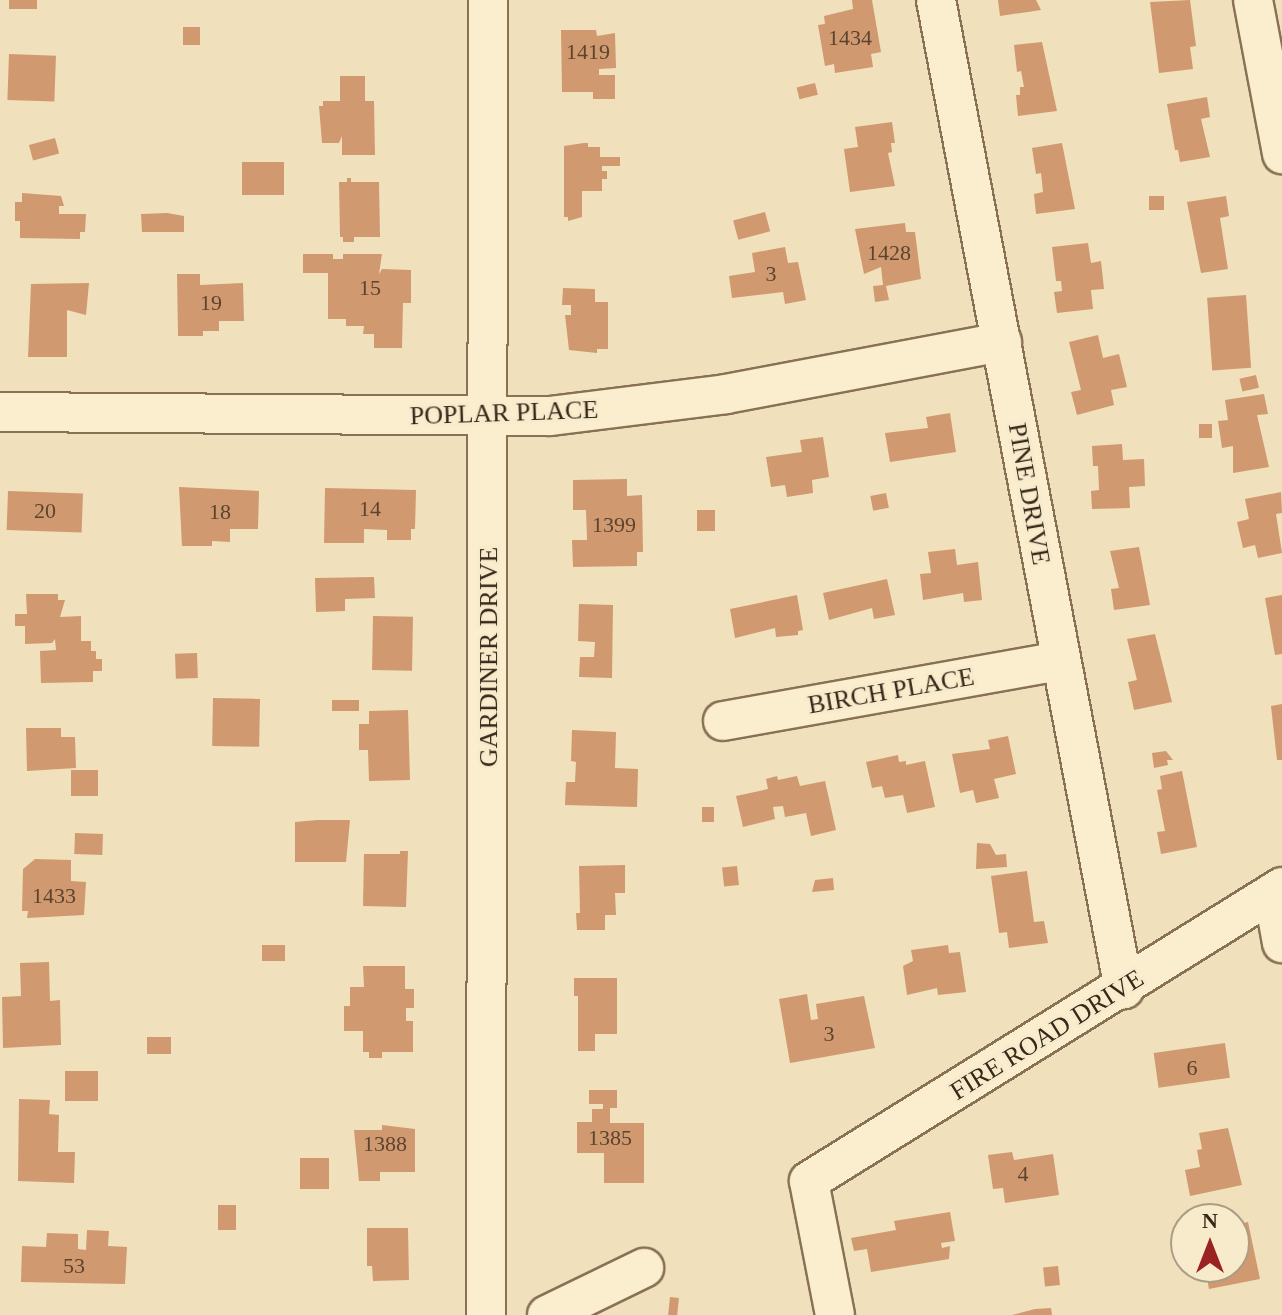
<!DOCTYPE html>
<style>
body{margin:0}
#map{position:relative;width:1282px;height:1315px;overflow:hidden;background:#f0e1bc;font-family:"Times New Roman",serif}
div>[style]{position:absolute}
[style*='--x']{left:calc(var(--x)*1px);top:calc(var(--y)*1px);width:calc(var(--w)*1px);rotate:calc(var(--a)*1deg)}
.building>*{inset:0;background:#d0996f;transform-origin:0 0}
.roads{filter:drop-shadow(2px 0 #887155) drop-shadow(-2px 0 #887155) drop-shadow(0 2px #887155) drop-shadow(0 -2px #887155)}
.minor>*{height:38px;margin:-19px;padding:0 19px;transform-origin:19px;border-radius:19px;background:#fbeecf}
span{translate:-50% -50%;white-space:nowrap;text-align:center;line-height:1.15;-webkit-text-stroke:6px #f7ebcb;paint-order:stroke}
.number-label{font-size:22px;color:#5c442f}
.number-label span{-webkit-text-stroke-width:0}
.street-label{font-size:26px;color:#36281a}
.north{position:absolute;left:1170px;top:1203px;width:80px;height:80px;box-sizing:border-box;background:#f7ebcb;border:2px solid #aa9d84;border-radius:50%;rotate:0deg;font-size:22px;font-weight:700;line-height:32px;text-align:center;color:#36281a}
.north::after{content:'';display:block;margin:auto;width:28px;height:36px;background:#9a2322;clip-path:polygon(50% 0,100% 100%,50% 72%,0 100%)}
</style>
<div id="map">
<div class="building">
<i style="left:9px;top:0;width:28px;height:9px"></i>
<i style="clip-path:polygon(852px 0,872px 0,881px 52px,871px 54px,873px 67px,835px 73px,834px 64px,825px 66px,818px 25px,825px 24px,824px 16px,853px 9px)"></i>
<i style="clip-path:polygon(998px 0,1036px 0,1041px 10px,1000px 16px)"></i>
<i style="clip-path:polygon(1190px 0,1196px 46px,1190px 47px,1193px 69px,1159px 73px,1150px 2px)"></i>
<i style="left:200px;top:27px;width:18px;height:17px;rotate:90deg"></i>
<i style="clip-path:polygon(561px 30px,596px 30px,597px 36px,615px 33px,616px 68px,599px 69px,599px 75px,615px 75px,615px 99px,593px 99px,593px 92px,562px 92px)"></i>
<i style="clip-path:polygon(1042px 42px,1057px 111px,1018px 116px,1016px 95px,1020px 95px,1020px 87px,1024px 87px,1021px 71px,1017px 72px,1014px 45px)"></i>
<i style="left:9px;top:54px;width:47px;height:46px;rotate:2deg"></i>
<i style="clip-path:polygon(340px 76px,365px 76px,365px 101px,374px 101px,375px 155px,342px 155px,342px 136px,339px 143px,322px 143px,319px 106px,323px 106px,323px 101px,340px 101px)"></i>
<i style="left:815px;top:83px;width:12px;height:19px;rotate:76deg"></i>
<i style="clip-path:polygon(1207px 97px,1210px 117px,1201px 119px,1210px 157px,1180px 162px,1178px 150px,1175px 150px,1167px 104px)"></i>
<i style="clip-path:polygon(892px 122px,895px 143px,891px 143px,892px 152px,888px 153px,895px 186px,850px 192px,844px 149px,858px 147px,855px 127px)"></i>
<i style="left:55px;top:138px;width:16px;height:27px;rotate:75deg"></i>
<i style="clip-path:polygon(584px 143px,588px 143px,588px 147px,600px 147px,600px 157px,620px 157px,620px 166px,602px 166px,602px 171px,607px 171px,607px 179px,602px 179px,602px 191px,582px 191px,582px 217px,568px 221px,568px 217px,564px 217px,564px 146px)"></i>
<i style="clip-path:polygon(1062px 143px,1075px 209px,1036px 214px,1034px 194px,1043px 192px,1041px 173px,1036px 174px,1032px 148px)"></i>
<i style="left:284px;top:162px;width:33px;height:42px;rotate:90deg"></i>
<i style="clip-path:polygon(347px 178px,351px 178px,351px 182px,379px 182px,380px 237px,354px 237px,354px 242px,343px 242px,343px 237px,340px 237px,339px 182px,347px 182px)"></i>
<i style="clip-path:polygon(22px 193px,61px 196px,64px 206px,59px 206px,59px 214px,86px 214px,85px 232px,80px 232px,80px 239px,20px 238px,20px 221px,15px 221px,15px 202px,22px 202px)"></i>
<i style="left:1149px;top:196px;width:15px;height:14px"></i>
<i style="clip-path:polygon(1226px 196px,1229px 216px,1220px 218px,1228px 269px,1201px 273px,1187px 202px)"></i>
<i style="left:765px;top:212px;width:20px;height:33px;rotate:75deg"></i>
<i style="clip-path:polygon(167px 213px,184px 216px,184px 232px,142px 232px,141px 214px)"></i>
<i style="clip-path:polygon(905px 223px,906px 232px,915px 232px,921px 279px,886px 286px,889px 300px,875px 302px,873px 286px,883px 285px,881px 267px,864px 274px,855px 229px)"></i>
<i style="clip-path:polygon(1088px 243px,1091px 263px,1101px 261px,1104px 289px,1091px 290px,1093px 309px,1057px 313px,1054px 292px,1062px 291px,1061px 281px,1056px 281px,1052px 247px)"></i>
<i style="clip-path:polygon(785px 247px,788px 263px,798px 262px,806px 300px,785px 304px,783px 292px,732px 298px,729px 276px,755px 272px,752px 253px)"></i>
<i style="clip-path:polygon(303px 254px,333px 254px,333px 259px,343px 259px,343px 254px,382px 254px,379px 274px,382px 269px,411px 270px,411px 303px,403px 303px,402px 348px,374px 348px,374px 334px,363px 334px,364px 326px,346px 326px,346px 319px,328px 319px,328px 273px,303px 273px)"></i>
<i style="clip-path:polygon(177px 274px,200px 274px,200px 285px,243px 283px,244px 321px,219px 321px,219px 331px,203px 331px,203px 336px,178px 336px)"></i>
<i style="clip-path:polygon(89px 283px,86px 315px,67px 310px,67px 357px,28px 357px,31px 284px)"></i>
<i style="clip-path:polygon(563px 288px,595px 289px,595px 302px,608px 302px,608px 349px,597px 349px,597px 353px,569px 350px,565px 315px,571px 315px,571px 305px,562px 305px)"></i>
<i style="left:1246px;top:295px;width:73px;height:39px;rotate:86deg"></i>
<i style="clip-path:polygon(1098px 335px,1103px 358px,1119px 354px,1127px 387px,1111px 390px,1114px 405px,1077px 415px,1071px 392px,1081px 390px,1069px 342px)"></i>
<i style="left:1256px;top:375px;width:13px;height:17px;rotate:77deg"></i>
<i style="clip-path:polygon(1264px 394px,1268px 414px,1257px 415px,1269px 467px,1233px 473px,1233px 446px,1222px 448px,1218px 421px,1228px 420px,1225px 400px)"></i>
<i style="clip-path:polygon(950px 413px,956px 452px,890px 462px,885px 433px,928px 428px,926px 417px)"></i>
<i style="left:1212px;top:424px;width:14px;height:13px;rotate:90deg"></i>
<i style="clip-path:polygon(823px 437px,829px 477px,812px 480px,813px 493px,787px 497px,785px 485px,771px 487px,766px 457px,802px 452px,800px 440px)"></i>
<i style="clip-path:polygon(1122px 444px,1123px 460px,1144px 459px,1145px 486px,1129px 487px,1130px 508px,1092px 509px,1091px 491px,1099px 490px,1098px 466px,1093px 466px,1092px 446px)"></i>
<i style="clip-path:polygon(627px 479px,627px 496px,642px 495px,643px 552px,637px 552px,637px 566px,573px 567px,572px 540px,587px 540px,586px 510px,573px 510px,573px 480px)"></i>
<i style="clip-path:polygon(179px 487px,259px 491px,258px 529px,230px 529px,230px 542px,212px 541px,212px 546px,182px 546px)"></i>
<i style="clip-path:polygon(325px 488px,416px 490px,415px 529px,411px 529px,411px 540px,387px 540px,387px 530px,364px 529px,364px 543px,324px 543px)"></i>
<i style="left:8px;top:491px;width:75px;height:39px;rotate:2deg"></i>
<i style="clip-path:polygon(1281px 492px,1282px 513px,1276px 514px,1282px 553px,1258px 558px,1255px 545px,1243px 548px,1237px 522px,1249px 519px,1245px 499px)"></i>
<i style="left:886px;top:493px;width:15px;height:16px;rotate:79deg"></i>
<i style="left:697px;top:510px;width:18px;height:21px"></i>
<i style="clip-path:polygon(1139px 547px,1150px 605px,1114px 610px,1111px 589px,1119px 588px,1110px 551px)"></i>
<i style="clip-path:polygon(955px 549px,957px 565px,978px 562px,982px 600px,964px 602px,963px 593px,923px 600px,920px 574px,931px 573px,928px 552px)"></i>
<i style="clip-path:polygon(374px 577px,375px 598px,345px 599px,345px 611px,316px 612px,315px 578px)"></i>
<i style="clip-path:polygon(887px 579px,895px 615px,874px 619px,872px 608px,829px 620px,823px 593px)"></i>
<i style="clip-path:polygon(26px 594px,58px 594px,58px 600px,65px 600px,60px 617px,81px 616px,81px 641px,91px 641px,91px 651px,96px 651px,96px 659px,102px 659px,102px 671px,93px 671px,93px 682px,41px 683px,40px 651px,56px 650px,55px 639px,52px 643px,25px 644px,25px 626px,15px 626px,15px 614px,27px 614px)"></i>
<i style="clip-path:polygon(797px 595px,803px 630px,798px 631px,798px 635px,776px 637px,775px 628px,735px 638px,730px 609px)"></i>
<i style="clip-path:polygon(1282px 595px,1282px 654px,1275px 655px,1265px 598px)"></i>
<i style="clip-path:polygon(579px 604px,613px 605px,612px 678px,579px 677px,580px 657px,594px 657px,595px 642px,578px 641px)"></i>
<i style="left:373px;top:616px;width:40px;height:54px;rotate:1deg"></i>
<i style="clip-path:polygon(1155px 634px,1172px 702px,1134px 710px,1128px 682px,1137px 680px,1127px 639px)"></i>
<i style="left:197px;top:653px;width:25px;height:22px;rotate:88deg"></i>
<i style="left:213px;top:698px;width:47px;height:48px;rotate:1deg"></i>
<i style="left:332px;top:700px;width:27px;height:11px"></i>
<i style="clip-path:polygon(1282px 704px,1282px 760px,1277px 760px,1271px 706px)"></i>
<i style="clip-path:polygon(408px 710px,410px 780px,369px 781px,368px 750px,359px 750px,359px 724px,369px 724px,369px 711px)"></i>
<i style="clip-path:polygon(26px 728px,61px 728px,61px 737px,75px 737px,76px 768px,27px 771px)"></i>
<i style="clip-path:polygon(572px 730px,616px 732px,615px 768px,638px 769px,637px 807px,565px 805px,566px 782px,575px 782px,576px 762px,571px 761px)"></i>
<i style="clip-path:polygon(1008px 736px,1016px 774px,994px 779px,999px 798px,976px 803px,973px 790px,960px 793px,952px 754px,990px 749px,988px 740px)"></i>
<i style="clip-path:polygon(1166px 751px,1173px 760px,1167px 760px,1168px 765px,1154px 768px,1152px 753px)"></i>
<i style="clip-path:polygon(898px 755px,899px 762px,906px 761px,906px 765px,925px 761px,935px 807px,907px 813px,903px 795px,885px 798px,882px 786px,872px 788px,866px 762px)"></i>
<i style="left:71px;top:770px;width:27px;height:26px"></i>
<i style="clip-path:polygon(1182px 771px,1197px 847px,1161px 854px,1157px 832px,1165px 831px,1157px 790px,1162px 789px,1160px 776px)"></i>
<i style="clip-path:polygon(777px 776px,778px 780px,797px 776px,800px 786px,825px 781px,836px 830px,811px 836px,806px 813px,785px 817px,783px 806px,773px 807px,775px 819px,743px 827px,736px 796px,768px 789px,766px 779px)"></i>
<i style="left:702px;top:807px;width:12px;height:15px"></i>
<i style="clip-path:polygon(317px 820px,350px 820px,346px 862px,295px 862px,295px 822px)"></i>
<i style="left:75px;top:833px;width:28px;height:21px;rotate:2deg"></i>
<i style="clip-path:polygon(977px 843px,990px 844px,996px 855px,1006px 854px,1007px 867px,976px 869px)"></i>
<i style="clip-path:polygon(400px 851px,408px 851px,406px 907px,363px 906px,364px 854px,400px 854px)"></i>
<i style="clip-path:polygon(35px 859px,71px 860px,71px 881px,86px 882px,84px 915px,27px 918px,28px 911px,22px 911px,23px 869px)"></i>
<i style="clip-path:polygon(625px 865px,625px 893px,615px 893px,616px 915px,605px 915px,605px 930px,577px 930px,576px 913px,580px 913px,579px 866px)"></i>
<i style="left:737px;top:866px;width:19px;height:15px;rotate:84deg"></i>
<i style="clip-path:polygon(1027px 871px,1034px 922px,1044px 921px,1048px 943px,1009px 948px,1007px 932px,999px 933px,991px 876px)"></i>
<i style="clip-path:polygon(833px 878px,834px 890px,812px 892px,815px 880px)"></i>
<i style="left:262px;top:945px;width:23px;height:16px"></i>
<i style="clip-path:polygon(948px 945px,949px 953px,960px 952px,966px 992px,938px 995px,937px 988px,907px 995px,903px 966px,913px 961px,911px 950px)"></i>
<i style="clip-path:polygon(49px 962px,50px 1001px,60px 1000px,61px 1045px,3px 1048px,2px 997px,21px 996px,20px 963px)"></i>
<i style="clip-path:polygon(363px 966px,405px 966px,405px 989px,414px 989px,414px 1008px,406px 1008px,406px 1021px,413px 1021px,413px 1052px,382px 1052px,382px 1058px,369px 1058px,369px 1052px,363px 1052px,363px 1031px,344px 1031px,344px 1006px,350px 1006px,350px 987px,364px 987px)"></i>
<i style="clip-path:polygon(574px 978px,617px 978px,617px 1034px,595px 1034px,595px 1051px,578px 1051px,578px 996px,574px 996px)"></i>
<i style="clip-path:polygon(807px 994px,811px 1020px,818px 1019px,816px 1004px,864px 996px,875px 1048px,790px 1063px,779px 999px)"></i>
<i style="left:147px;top:1037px;width:24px;height:17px"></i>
<i style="left:1225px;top:1043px;width:35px;height:72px;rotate:82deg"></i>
<i style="left:98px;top:1071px;width:30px;height:33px;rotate:90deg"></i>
<i style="clip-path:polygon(589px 1090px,617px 1090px,617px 1108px,610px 1108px,610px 1123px,644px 1123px,644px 1183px,604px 1183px,604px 1153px,577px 1153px,577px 1122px,592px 1122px,592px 1109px,603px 1109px,603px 1104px,589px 1104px)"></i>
<i style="clip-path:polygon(19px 1099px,50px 1100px,49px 1114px,59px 1115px,58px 1152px,75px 1152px,74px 1183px,18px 1181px)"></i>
<i style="clip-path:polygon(382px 1125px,415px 1129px,415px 1172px,380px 1172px,380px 1181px,359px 1181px,354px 1130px,382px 1130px)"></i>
<i style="clip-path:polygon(1228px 1128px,1242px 1185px,1190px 1196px,1185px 1170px,1200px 1167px,1197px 1150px,1202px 1149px,1199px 1133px)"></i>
<i style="clip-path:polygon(1012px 1152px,1014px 1160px,1053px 1154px,1059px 1195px,1005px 1203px,1003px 1188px,993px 1189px,988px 1155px)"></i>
<i style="left:300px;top:1158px;width:29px;height:31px"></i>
<i style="left:218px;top:1205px;width:18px;height:25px"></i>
<i style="clip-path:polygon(950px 1212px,955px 1241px,941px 1243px,942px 1248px,950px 1246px,949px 1259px,871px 1272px,867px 1249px,854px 1251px,851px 1238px,896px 1230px,894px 1221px)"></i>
<i style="clip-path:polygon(1248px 1222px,1260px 1279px,1209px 1289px,1205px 1267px,1234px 1267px,1234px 1225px)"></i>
<i style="clip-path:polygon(367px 1228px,408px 1228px,409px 1280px,373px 1281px,372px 1266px,367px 1266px)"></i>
<i style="clip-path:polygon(87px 1230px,109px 1231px,108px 1246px,127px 1247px,125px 1284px,21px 1282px,22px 1246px,46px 1247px,47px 1233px,78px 1234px,78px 1249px,86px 1250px)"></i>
<i style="left:1058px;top:1266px;width:19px;height:15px;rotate:84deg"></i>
<i style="left:670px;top:1297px;width:9px;height:18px;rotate:6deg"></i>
<i style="clip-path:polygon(1051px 1308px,1052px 1315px,1012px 1315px,1035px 1309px)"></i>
</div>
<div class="roads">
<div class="minor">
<i style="--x:936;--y:0;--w:1007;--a:79.24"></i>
<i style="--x:1253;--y:0;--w:157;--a:79.3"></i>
<i style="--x:0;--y:412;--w:550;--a:0.42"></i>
<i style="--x:550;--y:416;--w:177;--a:-7.1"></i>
<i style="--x:726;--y:394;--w:281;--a:-10.7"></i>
<i style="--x:723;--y:721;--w:341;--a:-10.1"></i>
<i style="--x:1273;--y:893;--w:51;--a:79.8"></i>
<i style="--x:486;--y:1315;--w:1315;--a:-89.91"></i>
<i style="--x:547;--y:1315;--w:108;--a:-25.9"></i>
<i style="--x:835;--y:1315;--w:136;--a:-101"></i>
<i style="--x:809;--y:1181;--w:557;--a:-31.86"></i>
</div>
</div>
<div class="number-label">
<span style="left:850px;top:38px">1434</span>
<span style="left:588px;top:52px">1419</span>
<span style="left:889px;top:253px">1428</span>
<span style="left:771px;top:274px">3</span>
<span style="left:370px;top:288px">15</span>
<span style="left:211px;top:303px">19</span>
<span style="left:370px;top:509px">14</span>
<span style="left:45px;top:511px">20</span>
<span style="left:220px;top:512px">18</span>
<span style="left:614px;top:525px">1399</span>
<span style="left:54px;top:896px">1433</span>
<span style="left:829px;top:1034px">3</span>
<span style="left:1192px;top:1068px">6</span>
<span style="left:610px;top:1138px">1385</span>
<span style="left:385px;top:1144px">1388</span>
<span style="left:1023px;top:1174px">4</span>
<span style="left:74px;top:1266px">53</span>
</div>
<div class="street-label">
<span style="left:504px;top:413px;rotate:-2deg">POPLAR PLACE</span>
<span style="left:1029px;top:494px;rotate:80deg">PINE DRIVE</span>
<span style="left:489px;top:657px;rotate:-90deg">GARDINER DRIVE</span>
<span style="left:891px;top:691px;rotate:-10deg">BIRCH PLACE</span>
<span style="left:1047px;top:1035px;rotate:-32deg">FIRE ROAD DRIVE</span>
</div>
<div class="north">N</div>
</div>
